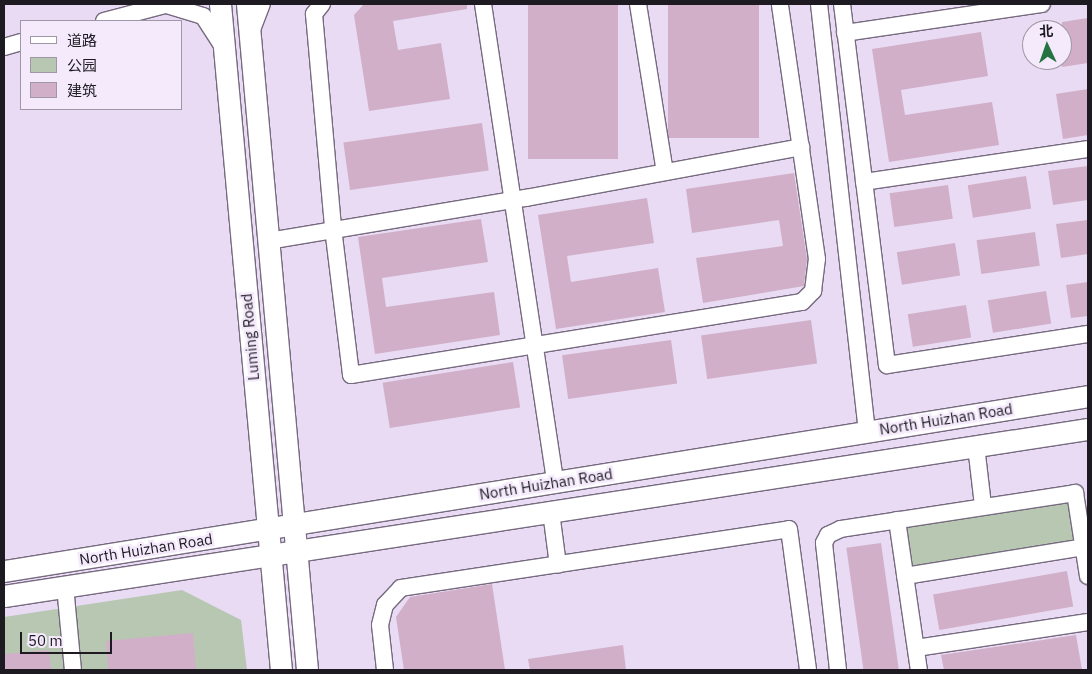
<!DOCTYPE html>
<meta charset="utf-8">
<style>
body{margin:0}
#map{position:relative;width:1092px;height:674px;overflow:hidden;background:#e8dbf3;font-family:"IBM Plex Sans","Noto Sans SC",sans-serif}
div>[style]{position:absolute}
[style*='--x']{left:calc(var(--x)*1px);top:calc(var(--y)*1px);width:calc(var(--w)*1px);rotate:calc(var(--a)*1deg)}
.green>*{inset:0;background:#b8c7b1;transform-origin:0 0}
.building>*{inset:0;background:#d1afc8;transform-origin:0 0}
.roads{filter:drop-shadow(1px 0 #766a7f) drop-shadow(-1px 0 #766a7f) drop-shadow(0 1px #766a7f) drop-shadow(0 -1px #766a7f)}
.minor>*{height:16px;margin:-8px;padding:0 8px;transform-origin:8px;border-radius:8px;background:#fff}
.major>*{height:21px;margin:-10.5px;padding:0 10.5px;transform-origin:10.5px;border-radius:10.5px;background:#fff}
span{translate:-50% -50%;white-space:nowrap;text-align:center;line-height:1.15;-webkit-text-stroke:5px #f4eafc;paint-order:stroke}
.street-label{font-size:15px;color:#1e1a22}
.frame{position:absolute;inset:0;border:5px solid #1e1a22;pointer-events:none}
.legend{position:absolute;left:20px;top:20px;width:162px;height:90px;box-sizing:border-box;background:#f4eafc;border:1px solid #9e97a5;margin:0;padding:6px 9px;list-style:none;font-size:15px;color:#1e1a22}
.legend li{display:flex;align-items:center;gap:10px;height:25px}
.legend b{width:25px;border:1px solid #9e97a5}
.north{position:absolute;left:1022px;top:20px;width:50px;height:50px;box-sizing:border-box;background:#f4eafc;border:1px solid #9e97a5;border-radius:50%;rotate:357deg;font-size:14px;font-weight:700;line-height:20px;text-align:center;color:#1e1a22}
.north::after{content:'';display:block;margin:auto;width:18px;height:22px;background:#267342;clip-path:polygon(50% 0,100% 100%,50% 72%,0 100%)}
.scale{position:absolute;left:20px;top:632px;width:92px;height:22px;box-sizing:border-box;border:2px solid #1e1a22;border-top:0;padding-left:6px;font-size:15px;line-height:18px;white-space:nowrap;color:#1e1a22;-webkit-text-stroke:4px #f4eafc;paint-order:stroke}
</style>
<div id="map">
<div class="green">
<i style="left:1075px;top:493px;width:55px;height:180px;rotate:81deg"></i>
<i style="clip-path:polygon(182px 590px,241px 620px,247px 670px,4px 670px,4px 617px)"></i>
</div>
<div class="building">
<i style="clip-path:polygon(364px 4px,467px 4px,467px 9px,393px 21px,398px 50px,441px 43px,450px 99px,369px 111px,354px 15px)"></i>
<i style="left:528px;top:4px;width:90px;height:155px"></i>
<i style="left:668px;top:4px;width:91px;height:134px"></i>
<i style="clip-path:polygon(1088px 18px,1088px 63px,1062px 67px,1062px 22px)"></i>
<i style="clip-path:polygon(981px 32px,988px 76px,901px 90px,905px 115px,992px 102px,999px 145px,889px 162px,872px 49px)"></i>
<i style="clip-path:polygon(1088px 89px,1088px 135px,1063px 139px,1056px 94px)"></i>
<i style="left:482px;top:123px;width:48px;height:140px;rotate:82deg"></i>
<i style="clip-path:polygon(1088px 166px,1088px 200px,1053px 205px,1048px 171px)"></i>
<i style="clip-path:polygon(794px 173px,807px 259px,804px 286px,703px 303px,696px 258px,783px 246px,779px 220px,692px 233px,686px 189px)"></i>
<i style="left:1026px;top:176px;width:33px;height:59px;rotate:81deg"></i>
<i style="left:948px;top:185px;width:34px;height:59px;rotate:82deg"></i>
<i style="clip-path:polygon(647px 198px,654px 243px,567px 256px,571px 282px,658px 268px,665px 312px,556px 329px,538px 215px)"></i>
<i style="clip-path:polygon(481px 219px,488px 262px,382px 278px,386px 307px,494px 292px,500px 335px,375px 354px,358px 237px)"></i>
<i style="clip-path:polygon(1088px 220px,1088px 254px,1061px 258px,1056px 224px)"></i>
<i style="left:1035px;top:232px;width:34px;height:59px;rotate:82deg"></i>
<i style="left:955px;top:243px;width:33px;height:59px;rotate:81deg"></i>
<i style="clip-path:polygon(1088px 282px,1088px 316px,1071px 318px,1066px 285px)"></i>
<i style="left:1046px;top:291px;width:33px;height:59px;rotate:81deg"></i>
<i style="left:966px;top:305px;width:33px;height:59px;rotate:81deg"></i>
<i style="left:811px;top:320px;width:44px;height:111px;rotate:82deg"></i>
<i style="left:671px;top:340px;width:44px;height:110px;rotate:82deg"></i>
<i style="left:513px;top:362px;width:46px;height:132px;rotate:81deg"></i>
<i style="left:881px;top:543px;width:128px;height:35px;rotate:82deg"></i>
<i style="left:1067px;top:571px;width:36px;height:136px;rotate:80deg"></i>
<i style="clip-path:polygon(492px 584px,505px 670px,404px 670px,396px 617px,410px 597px)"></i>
<i style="clip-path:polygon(193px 633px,196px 669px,108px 670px,106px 641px)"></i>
<i style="clip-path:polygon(1076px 635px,1082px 670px,944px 670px,941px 655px)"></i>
<i style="clip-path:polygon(623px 645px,626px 670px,530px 670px,528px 659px)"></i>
<i style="clip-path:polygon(49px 650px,51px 670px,4px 670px,4px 654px)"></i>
</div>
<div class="roads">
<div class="minor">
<i style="--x:322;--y:4;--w:13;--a:129"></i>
<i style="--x:314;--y:14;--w:215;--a:84.9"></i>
<i style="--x:333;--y:228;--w:148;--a:83"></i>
<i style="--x:351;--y:375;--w:457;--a:-9.2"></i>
<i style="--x:802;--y:302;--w:16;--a:-45"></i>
<i style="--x:813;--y:291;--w:32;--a:-83"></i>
<i style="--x:817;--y:259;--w:258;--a:-98.3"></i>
<i style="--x:483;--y:4;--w:483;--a:81.4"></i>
<i style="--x:638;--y:4;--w:170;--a:80.9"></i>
<i style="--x:819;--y:4;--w:431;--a:83.6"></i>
<i style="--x:842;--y:4;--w:364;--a:82.9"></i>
<i style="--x:887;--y:365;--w:203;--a:-8.8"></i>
<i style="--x:167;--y:5;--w:38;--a:17"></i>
<i style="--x:203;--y:16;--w:38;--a:57"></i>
<i style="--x:104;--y:21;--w:67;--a:-14.7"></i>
<i style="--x:845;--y:33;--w:199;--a:-8.4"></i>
<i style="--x:250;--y:35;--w:33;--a:-69"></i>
<i style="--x:4;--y:47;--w:18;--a:-16"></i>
<i style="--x:864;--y:182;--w:226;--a:-8.4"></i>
<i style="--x:268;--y:241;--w:262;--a:-9.5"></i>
<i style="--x:526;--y:198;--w:280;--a:-10.5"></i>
<i style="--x:976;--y:446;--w:60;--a:83.3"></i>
<i style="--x:551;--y:512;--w:53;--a:82.5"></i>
<i style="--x:897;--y:520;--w:152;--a:81.7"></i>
<i style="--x:905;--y:576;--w:181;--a:-9.2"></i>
<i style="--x:65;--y:586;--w:84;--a:84.6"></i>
<i style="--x:916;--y:648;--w:174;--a:-8.6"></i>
<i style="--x:385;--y:670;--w:45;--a:-96.3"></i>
<i style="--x:380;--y:625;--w:21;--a:-76"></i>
<i style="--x:385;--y:605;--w:23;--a:-47"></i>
<i style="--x:401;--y:588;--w:392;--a:-8.6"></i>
<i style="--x:789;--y:529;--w:142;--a:82.3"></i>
<i style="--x:838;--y:670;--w:128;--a:-96.3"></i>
<i style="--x:824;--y:543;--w:9;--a:-63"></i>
<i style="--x:828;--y:535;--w:14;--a:-25"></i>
<i style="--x:841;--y:529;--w:237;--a:-8.7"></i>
<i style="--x:1075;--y:493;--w:84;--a:81.1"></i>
</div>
<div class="major">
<i style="--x:220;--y:4;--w:669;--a:84.77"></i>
<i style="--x:247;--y:4;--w:669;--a:84.85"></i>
<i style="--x:4;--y:571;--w:1098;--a:-9.17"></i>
<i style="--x:4;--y:596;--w:1097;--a:-8.76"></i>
</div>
</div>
<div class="street-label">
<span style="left:250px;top:337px;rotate:-95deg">Luming Road</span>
<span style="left:946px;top:419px;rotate:-9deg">North Huizhan Road</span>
<span style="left:546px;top:484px;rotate:-9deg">North Huizhan Road</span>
<span style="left:146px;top:549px;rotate:-9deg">North Huizhan Road</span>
</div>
<div class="frame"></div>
<ul class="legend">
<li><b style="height:6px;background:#fff"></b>道路</li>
<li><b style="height:14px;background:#b8c7b1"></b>公园</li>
<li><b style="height:14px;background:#d1afc8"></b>建筑</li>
</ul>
<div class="north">北</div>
<div class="scale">50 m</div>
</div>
